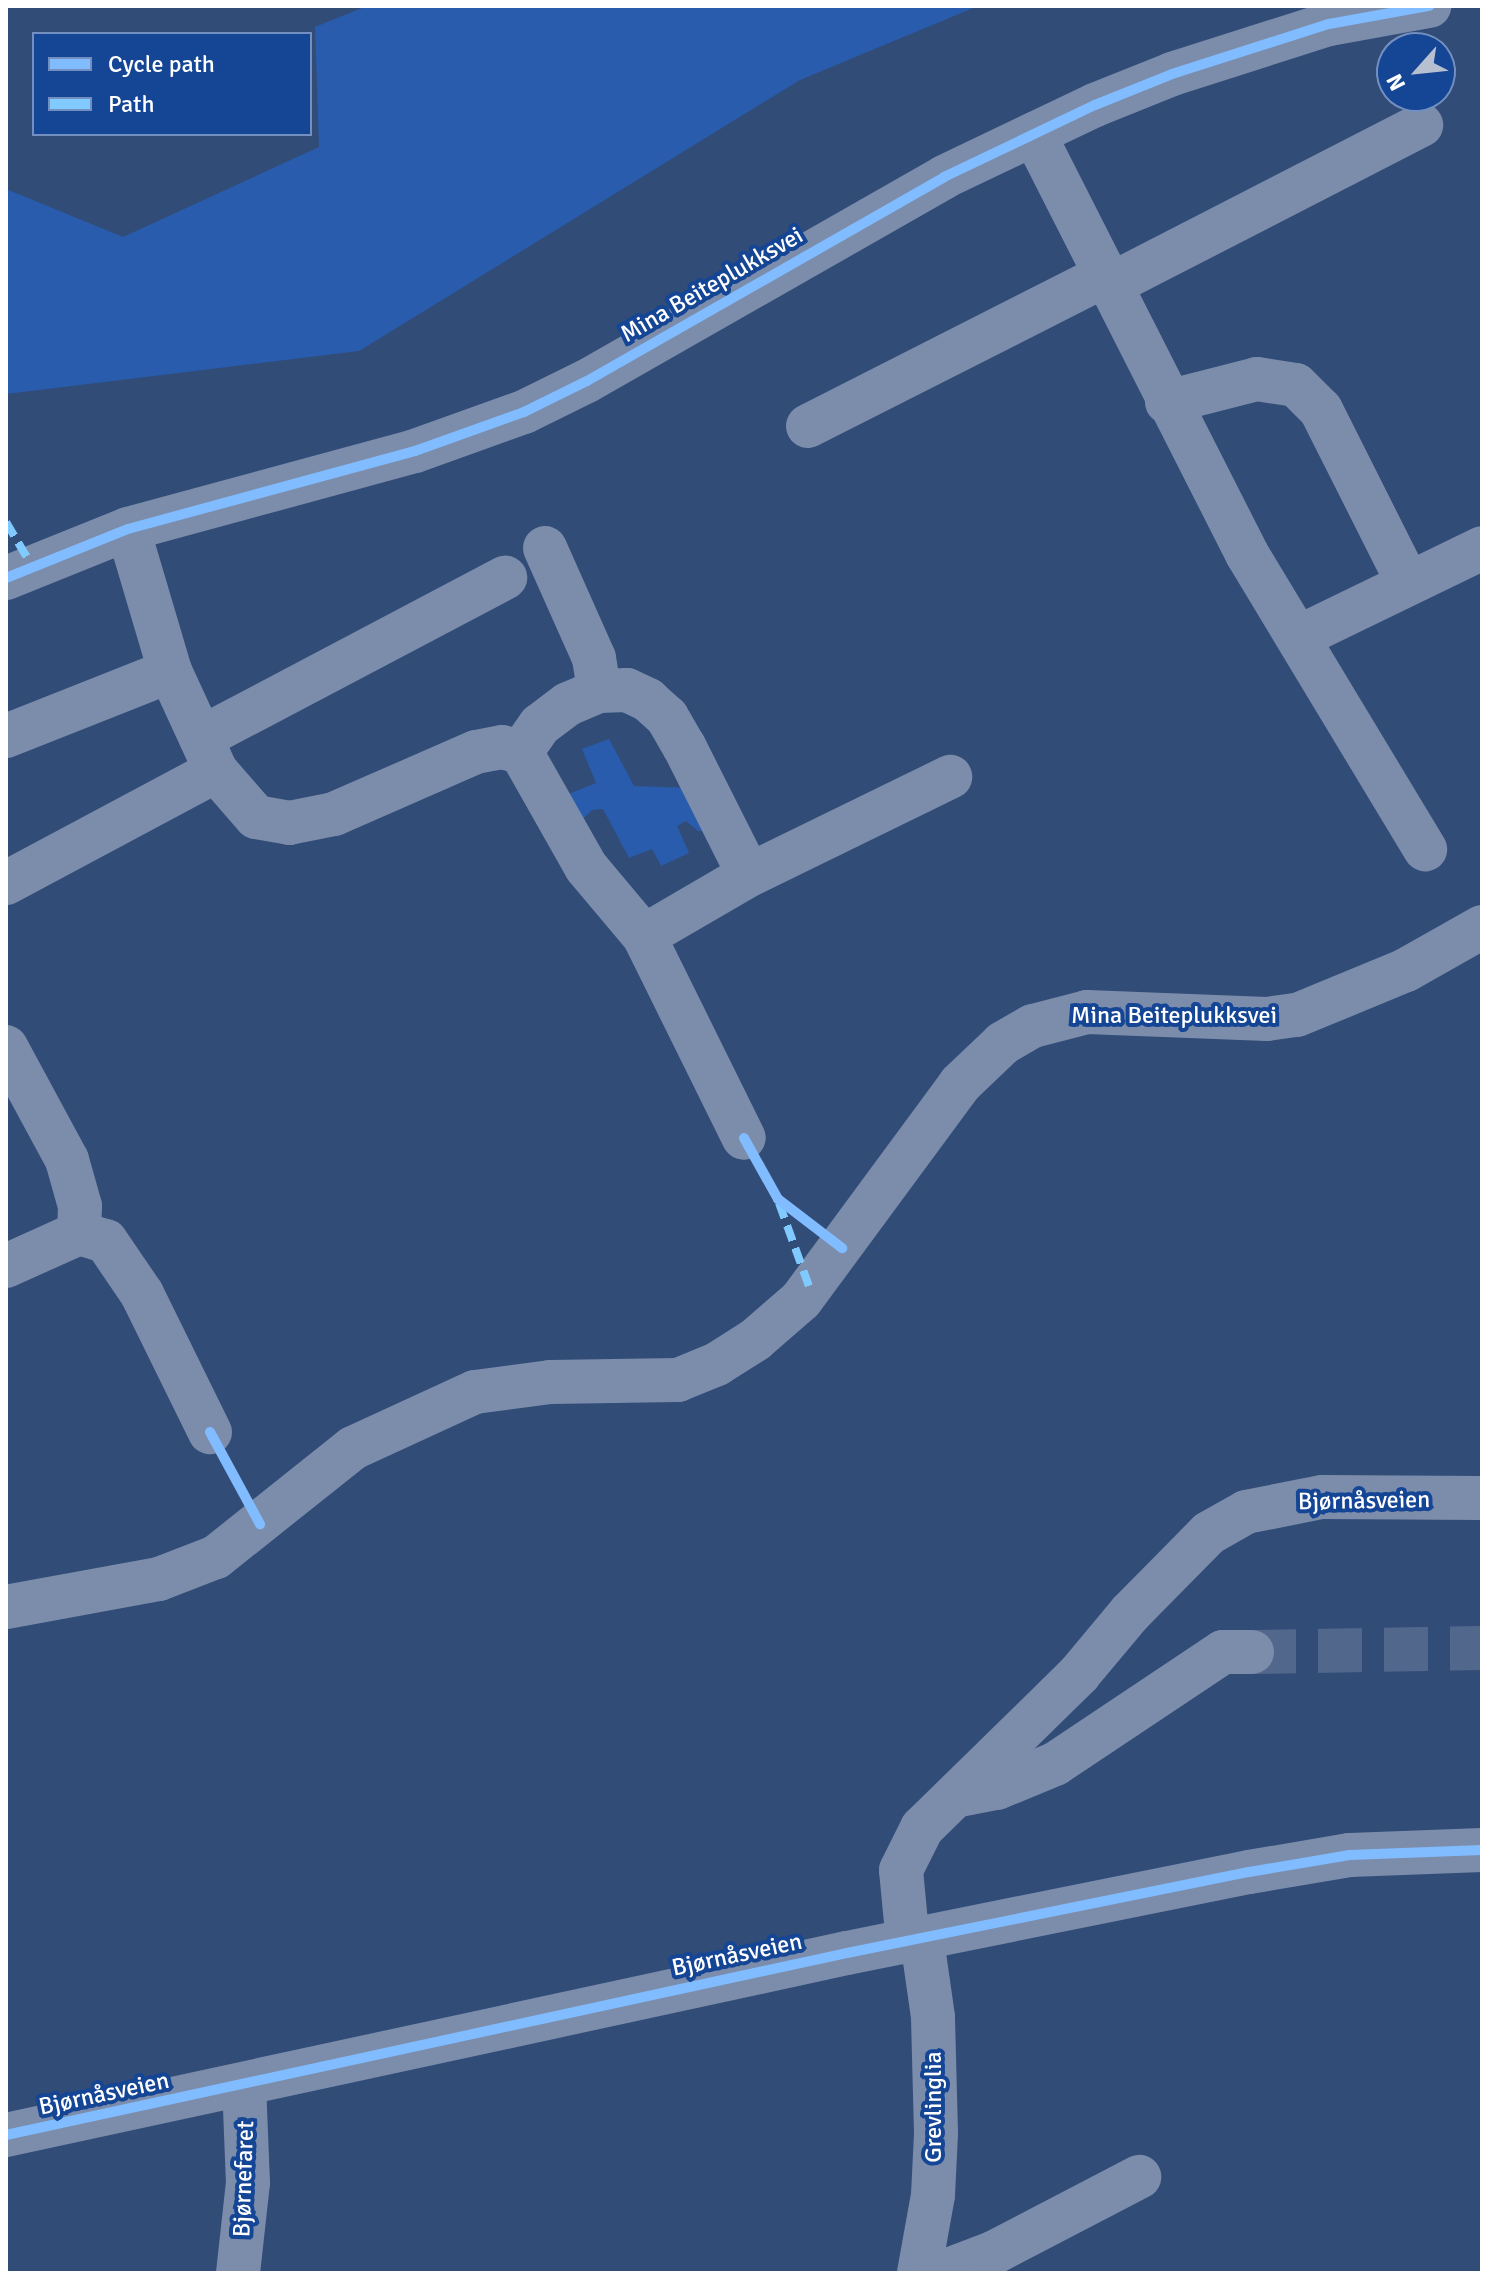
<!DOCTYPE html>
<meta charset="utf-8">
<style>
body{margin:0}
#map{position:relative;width:1488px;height:2279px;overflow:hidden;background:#324c78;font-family:Signika,sans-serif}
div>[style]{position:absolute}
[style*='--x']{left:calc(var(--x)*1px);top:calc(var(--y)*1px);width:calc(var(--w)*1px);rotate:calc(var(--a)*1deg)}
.green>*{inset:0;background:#295cac}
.minor-tunnel>*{height:44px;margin-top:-22px;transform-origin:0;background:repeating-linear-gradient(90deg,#51678c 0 44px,transparent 0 66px)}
.minor>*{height:44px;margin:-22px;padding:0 22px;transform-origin:22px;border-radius:22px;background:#7b8dab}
.quiet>*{height:8px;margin-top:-4px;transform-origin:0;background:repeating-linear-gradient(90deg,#80caff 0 16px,transparent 0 24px)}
.cycleway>*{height:10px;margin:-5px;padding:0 5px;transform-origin:5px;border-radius:5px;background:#80bcff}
span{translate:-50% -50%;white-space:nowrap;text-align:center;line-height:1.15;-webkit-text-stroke:8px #154595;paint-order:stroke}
.street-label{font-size:24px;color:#fff}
.frame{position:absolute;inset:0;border:8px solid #fff;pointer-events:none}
.legend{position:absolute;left:32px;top:32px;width:280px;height:104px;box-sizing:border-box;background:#154595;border:2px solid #738fbf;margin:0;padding:10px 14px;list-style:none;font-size:24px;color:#fff}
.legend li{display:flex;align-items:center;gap:16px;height:40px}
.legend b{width:40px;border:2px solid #738fbf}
.north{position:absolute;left:1376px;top:32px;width:80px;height:80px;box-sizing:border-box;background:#154595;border:2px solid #738fbf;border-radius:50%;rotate:243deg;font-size:22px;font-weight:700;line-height:32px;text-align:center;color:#fff}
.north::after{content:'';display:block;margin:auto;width:28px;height:36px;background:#b7c0d0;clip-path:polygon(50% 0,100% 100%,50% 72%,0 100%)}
</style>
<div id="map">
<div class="green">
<i style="clip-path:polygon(367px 6px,978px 6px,800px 80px,359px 351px,6px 394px,6px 189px,123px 237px,319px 147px,315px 27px)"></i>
<i style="clip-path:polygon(609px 739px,634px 786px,689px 788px,710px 831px,698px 831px,686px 821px,677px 826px,689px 853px,661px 866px,652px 849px,629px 858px,603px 809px,592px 810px,583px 819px,569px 794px,596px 783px,582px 749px)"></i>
</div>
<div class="minor-tunnel">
<i style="--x:1252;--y:1652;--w:230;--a:-1"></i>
</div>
<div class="minor">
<i style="--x:1034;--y:134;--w:471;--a:63.1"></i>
<i style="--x:1247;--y:554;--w:345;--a:58.9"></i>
<i style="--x:1110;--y:285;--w:350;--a:-27.2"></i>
<i style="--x:1167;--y:402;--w:93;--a:-14.3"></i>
<i style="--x:1257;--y:379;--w:39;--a:9"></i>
<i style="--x:1296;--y:385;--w:35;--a:45"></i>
<i style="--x:1321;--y:410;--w:194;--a:63.3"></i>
<i style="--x:808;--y:426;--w:333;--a:-26.9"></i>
<i style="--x:128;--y:529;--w:148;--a:73.5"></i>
<i style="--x:170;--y:671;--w:110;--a:65.3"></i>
<i style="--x:216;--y:771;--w:61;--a:49"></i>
<i style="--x:256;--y:817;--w:34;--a:10"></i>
<i style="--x:289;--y:823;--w:46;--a:-11.3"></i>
<i style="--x:334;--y:814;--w:155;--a:-23.6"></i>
<i style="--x:476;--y:752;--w:26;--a:-11"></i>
<i style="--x:502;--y:747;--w:20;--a:15"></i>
<i style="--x:521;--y:752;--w:132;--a:60.5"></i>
<i style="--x:586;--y:867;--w:90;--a:50"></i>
<i style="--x:644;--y:936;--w:225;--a:63.7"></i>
<i style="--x:545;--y:548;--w:120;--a:66"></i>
<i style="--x:594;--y:658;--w:33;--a:81"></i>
<i style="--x:6;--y:578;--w:131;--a:-21.9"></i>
<i style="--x:128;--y:529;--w:297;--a:-15.2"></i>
<i style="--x:415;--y:451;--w:116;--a:-19.7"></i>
<i style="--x:524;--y:412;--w:70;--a:-26.2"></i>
<i style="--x:587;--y:381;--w:411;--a:-29.7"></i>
<i style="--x:944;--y:177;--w:167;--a:-25.5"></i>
<i style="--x:1095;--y:105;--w:83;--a:-21.9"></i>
<i style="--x:1172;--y:74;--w:165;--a:-17.7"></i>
<i style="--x:1329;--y:24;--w:102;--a:-10.2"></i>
<i style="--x:1301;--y:636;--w:201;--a:-25.9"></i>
<i style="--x:6;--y:736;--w:176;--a:-21.6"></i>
<i style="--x:201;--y:738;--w:344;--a:-27.8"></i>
<i style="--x:521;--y:752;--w:33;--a:-55"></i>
<i style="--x:540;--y:725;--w:35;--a:-37"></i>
<i style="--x:568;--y:704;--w:34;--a:-23"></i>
<i style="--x:599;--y:691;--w:28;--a:-2"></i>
<i style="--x:627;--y:690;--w:23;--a:25"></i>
<i style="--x:648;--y:700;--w:25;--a:42"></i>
<i style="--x:667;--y:717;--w:34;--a:60"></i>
<i style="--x:684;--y:746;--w:144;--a:63.3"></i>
<i style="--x:6;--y:883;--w:238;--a:-28.1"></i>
<i style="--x:644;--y:936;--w:121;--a:-30.2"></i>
<i style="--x:749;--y:875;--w:224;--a:-26"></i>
<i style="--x:6;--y:1047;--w:128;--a:61.6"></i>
<i style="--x:67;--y:1160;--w:48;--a:74.2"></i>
<i style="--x:80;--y:1206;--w:27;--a:92"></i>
<i style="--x:6;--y:1266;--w:80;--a:-24.3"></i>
<i style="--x:79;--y:1233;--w:28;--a:17"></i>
<i style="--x:106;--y:1241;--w:64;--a:55.8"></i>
<i style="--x:142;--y:1294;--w:154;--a:63.8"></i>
<i style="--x:6;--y:1607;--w:156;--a:-10.4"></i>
<i style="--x:159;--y:1579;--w:61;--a:-21.1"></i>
<i style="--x:216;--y:1557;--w:175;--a:-38.5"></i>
<i style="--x:353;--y:1448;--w:134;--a:-24.7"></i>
<i style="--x:475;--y:1392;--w:76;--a:-7.6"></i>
<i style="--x:550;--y:1382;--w:128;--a:-0.9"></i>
<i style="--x:678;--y:1380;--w:42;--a:-22.3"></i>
<i style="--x:717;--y:1364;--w:45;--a:-32.3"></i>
<i style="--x:755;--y:1340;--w:61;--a:-41"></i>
<i style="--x:801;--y:1300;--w:268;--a:-53.6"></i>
<i style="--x:960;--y:1084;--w:59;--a:-43.6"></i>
<i style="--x:1003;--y:1043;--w:34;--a:-30"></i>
<i style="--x:1033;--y:1026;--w:56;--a:-14.5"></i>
<i style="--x:1087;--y:1012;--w:180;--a:2.2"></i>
<i style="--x:1267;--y:1019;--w:30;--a:-8"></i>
<i style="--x:1297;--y:1015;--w:118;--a:-22.4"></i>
<i style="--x:1406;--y:970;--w:87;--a:-29.5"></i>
<i style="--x:960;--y:1795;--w:38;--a:-11"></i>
<i style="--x:997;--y:1788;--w:63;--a:-22.5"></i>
<i style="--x:1055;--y:1764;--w:202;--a:-33.7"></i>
<i style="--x:1223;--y:1652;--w:29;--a:0"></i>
<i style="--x:908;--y:1943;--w:73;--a:-95.5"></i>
<i style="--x:901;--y:1870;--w:47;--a:-63.4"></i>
<i style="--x:922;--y:1828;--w:220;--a:-44.4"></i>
<i style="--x:1079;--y:1674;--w:80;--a:-50.1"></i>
<i style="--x:1130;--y:1613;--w:112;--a:-45.4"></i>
<i style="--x:1209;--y:1533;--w:43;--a:-29.6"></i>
<i style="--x:1246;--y:1512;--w:77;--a:-11.2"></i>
<i style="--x:1322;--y:1497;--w:160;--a:0.4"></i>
<i style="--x:6;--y:2135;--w:860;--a:-12.21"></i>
<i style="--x:847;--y:1953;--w:410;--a:-11.4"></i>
<i style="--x:1249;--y:1872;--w:102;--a:-9.6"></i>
<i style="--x:1350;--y:1855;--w:132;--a:-2.2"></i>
<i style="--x:238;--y:2273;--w:91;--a:-83.7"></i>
<i style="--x:248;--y:2183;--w:98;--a:-92.3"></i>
<i style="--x:919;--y:2273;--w:79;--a:-79.8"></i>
<i style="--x:933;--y:2195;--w:62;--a:-87.2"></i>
<i style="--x:936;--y:2133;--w:116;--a:-91.5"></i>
<i style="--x:933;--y:2017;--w:78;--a:-98.1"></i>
<i style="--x:940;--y:2273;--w:57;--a:-20.7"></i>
<i style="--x:993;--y:2253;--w:165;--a:-27.5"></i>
</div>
<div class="quiet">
<i style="--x:6;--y:522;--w:51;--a:59.4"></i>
<i style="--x:779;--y:1203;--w:91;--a:70.2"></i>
</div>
<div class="cycleway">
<i style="--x:6;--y:578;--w:131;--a:-21.9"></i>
<i style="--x:128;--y:529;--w:297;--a:-15.2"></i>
<i style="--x:415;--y:451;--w:116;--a:-19.7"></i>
<i style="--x:524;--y:412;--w:70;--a:-26.2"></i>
<i style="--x:587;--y:381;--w:411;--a:-29.7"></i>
<i style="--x:944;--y:177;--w:167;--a:-25.5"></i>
<i style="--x:1095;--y:105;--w:83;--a:-21.9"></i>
<i style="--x:1172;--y:74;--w:165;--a:-17.7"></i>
<i style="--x:1329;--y:24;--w:102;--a:-10.2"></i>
<i style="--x:744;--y:1138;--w:70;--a:60.9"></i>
<i style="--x:778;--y:1199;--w:81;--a:37.4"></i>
<i style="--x:210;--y:1432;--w:105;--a:61.5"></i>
<i style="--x:6;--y:2135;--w:860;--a:-12.21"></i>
<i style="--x:847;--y:1953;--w:410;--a:-11.4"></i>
<i style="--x:1249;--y:1872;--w:102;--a:-9.6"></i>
<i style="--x:1350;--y:1855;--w:132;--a:-2.2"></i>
</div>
<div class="street-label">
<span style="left:712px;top:285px;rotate:-30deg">Mina Beiteplukksvei</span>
<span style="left:1174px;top:1016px">Mina Beiteplukksvei</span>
<span style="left:1364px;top:1501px;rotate:-1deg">Bjørnåsveien</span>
<span style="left:737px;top:1955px;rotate:-12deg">Bjørnåsveien</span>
<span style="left:104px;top:2094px;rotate:-12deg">Bjørnåsveien</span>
<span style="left:934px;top:2107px;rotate:-90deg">Grevlinglia</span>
<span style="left:244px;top:2179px;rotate:-88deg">Bjørnefaret</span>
</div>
<div class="frame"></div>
<ul class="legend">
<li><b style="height:10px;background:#80bcff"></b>Cycle path</li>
<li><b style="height:10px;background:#80caff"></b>Path</li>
</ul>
<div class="north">N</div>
</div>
